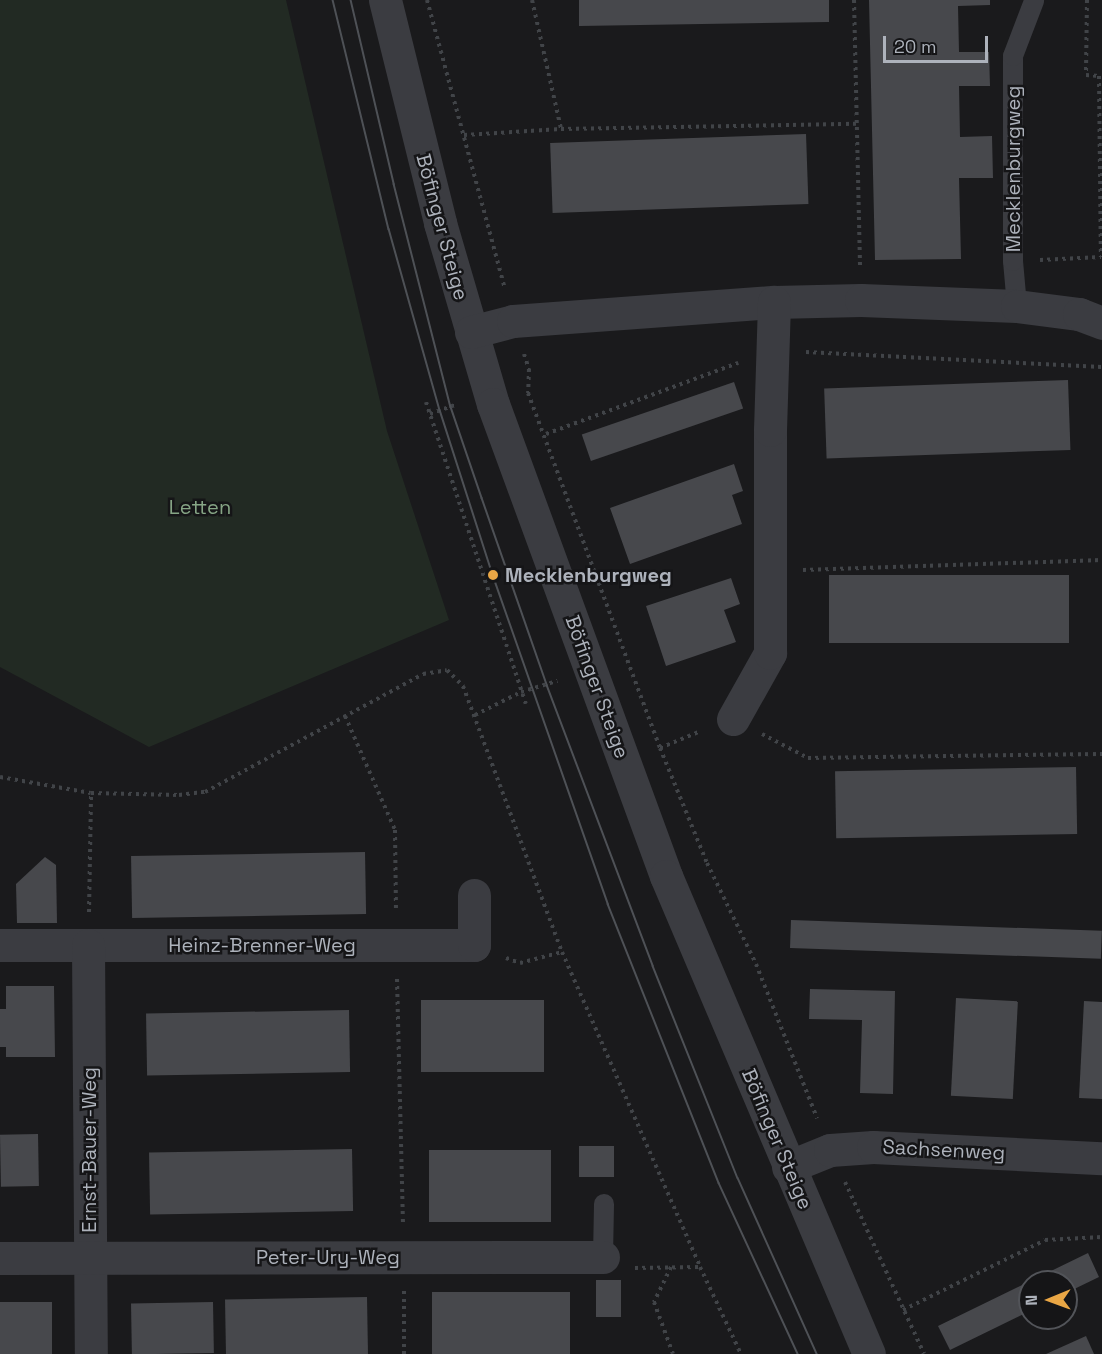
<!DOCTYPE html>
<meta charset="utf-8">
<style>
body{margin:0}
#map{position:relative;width:1102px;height:1354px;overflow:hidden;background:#1a1a1c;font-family:"Space Grotesk",sans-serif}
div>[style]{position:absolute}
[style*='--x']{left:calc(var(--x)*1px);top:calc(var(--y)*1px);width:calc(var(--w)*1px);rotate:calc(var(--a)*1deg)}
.green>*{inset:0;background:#222a23}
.building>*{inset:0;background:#47484c;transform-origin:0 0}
.path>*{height:4px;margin-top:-2px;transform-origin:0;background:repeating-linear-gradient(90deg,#414448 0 3px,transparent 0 7.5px)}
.lane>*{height:20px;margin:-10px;padding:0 10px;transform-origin:10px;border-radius:10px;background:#3b3c41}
.street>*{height:33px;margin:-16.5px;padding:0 16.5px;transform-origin:16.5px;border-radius:16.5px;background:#3b3c41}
.tram>*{height:1.5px;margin:-0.75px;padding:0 0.75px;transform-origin:0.75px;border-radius:0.75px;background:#4e5156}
.dots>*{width:16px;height:16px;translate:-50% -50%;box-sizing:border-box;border:3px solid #151517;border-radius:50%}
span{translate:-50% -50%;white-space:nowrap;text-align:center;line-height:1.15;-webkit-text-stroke:5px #151517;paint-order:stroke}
.street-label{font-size:20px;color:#adb2bb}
.park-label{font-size:20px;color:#86a585}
.poi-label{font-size:20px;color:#adb2bb;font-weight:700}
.left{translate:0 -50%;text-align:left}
.north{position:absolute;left:1018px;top:1270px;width:60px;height:60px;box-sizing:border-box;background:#151517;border:2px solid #525459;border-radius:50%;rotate:269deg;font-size:16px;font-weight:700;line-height:24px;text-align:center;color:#adb2bb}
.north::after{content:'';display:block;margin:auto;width:21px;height:27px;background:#e9a645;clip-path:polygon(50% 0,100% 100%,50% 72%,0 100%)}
.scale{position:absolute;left:883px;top:36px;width:105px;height:27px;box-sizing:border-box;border:3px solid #adb2bb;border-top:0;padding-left:8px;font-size:18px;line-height:21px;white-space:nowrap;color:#adb2bb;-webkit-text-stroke:4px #151517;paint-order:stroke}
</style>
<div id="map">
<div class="green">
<i style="clip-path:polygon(0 0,286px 0,387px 431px,449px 620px,149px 747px,0 667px)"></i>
</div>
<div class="building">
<i style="clip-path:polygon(579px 0,829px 0,829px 22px,579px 26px)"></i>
<i style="clip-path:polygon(869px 0,990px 0,990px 5px,958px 6px,959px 52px,989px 52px,990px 86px,959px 86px,960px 137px,992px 136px,993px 178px,959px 178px,961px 259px,875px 260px)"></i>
<i style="left:806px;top:134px;width:70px;height:256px;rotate:88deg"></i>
<i style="left:1068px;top:380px;width:70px;height:244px;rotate:88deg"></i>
<i style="left:734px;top:382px;width:28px;height:161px;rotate:71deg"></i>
<i style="clip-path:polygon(734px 464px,743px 491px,732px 495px,742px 524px,630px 564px,610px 508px)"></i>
<i style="left:1069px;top:575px;width:68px;height:240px;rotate:90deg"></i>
<i style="clip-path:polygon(731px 578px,740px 604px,724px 610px,736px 642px,666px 666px,646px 606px)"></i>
<i style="left:1076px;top:767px;width:67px;height:241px;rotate:89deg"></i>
<i style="left:365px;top:852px;width:62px;height:234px;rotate:89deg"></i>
<i style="clip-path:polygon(45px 857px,56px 865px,57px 923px,17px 923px,16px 884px)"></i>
<i style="left:791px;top:920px;width:311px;height:28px;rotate:2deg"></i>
<i style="clip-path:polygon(6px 986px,54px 986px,55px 1057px,6px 1057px,6px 1047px,0 1047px,0 1009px,6px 1009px)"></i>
<i style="clip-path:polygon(810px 989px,895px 991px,893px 1094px,860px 1093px,862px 1020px,809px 1019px)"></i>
<i style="left:956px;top:998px;width:62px;height:98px;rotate:3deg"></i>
<i style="left:544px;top:1000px;width:72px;height:123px;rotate:90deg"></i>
<i style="clip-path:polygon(1084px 1001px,1102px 1002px,1102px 1099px,1079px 1098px)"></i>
<i style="left:349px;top:1010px;width:62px;height:203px;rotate:89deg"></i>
<i style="left:38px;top:1134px;width:52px;height:38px;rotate:89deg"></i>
<i style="left:579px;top:1146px;width:35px;height:31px"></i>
<i style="left:352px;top:1149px;width:62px;height:203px;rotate:89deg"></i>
<i style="left:429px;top:1150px;width:122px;height:72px"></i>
<i style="clip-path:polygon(1088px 1253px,1099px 1277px,1066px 1293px,1066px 1282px,1030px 1282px,1030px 1311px,950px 1350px,938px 1326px)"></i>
<i style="left:596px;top:1280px;width:25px;height:37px"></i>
<i style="left:432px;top:1292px;width:138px;height:62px"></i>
<i style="left:367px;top:1297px;width:57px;height:142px;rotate:89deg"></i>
<i style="left:0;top:1302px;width:52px;height:52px"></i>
<i style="left:213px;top:1302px;width:51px;height:82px;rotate:89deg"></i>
<i style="clip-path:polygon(1086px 1336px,1094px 1354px,1046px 1354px)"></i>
</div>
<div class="path">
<i style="--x:427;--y:0;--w:299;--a:74.9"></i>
<i style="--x:532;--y:0;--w:132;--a:77.3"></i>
<i style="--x:854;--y:0;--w:266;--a:88.7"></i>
<i style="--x:1087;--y:0;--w:75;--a:90.8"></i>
<i style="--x:1086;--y:75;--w:13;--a:4"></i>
<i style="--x:1099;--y:76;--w:181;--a:89.4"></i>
<i style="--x:464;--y:135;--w:97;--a:-3.5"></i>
<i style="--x:561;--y:129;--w:295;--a:-1"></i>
<i style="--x:1040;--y:260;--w:61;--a:-2.8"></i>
<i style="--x:806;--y:352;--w:296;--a:2.9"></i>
<i style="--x:524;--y:354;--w:16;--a:72"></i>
<i style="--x:529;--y:369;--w:24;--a:92"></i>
<i style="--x:528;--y:393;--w:379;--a:69.6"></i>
<i style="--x:660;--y:748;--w:124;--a:67.8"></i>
<i style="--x:707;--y:863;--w:112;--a:64.1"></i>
<i style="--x:756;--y:964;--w:166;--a:68.4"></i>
<i style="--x:426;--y:402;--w:318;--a:71.7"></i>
<i style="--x:430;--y:414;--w:29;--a:-20"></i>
<i style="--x:546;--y:434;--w:205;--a:-20.3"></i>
<i style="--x:803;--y:570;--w:299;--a:-1.9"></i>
<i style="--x:475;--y:715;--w:51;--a:-26.6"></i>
<i style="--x:521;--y:692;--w:38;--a:-17"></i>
<i style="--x:345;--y:716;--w:124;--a:66.3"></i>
<i style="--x:395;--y:830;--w:82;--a:89.3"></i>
<i style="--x:762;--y:734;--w:52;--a:27.6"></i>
<i style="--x:808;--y:758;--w:294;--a:-0.8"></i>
<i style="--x:660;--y:748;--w:44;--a:-22.5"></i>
<i style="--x:0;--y:777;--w:92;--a:10"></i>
<i style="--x:91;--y:793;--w:88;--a:1.3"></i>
<i style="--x:179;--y:795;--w:26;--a:-7"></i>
<i style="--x:205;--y:792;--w:248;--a:-28.4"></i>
<i style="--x:423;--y:674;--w:24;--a:-9"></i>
<i style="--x:447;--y:670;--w:23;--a:45"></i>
<i style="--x:463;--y:686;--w:284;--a:69.6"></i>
<i style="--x:562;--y:952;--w:344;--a:66.3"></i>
<i style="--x:700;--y:1267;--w:96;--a:64.8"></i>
<i style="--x:89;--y:912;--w:119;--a:-89"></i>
<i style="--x:506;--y:958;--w:15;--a:20"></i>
<i style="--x:520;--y:963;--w:43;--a:-14.7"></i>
<i style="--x:397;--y:979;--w:245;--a:88.6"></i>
<i style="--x:845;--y:1182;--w:189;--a:65.3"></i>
<i style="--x:671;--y:1267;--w:39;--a:116"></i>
<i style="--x:654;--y:1302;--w:55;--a:69.9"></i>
<i style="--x:635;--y:1268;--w:65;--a:-0.9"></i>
<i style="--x:903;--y:1310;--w:158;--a:-26.2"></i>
<i style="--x:1045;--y:1240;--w:57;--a:-3"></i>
<i style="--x:404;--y:1354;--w:63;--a:-90"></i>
</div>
<div class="lane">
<i style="--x:1017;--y:306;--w:45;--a:-95.1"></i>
<i style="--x:1013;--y:261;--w:205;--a:-90"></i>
<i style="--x:1013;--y:56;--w:59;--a:-69.1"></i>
<i style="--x:603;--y:1257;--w:53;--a:-88.9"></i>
</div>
<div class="street">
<i style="--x:385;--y:0;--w:230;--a:76.1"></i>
<i style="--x:440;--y:223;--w:189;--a:73.7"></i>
<i style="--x:493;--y:404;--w:503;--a:69.87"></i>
<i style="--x:666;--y:876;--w:519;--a:66.99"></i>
<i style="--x:471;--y:332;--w:43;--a:-14.7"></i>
<i style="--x:513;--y:321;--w:262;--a:-4.2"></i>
<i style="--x:774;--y:302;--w:87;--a:-1.3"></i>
<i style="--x:861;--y:300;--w:156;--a:2.2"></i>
<i style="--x:1017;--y:306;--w:63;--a:7.4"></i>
<i style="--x:1079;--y:314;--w:25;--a:21"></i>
<i style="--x:733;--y:719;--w:76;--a:-60.7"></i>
<i style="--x:770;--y:653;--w:223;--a:-90"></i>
<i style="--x:770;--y:430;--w:128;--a:-88.2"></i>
<i style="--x:0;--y:945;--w:474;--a:0"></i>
<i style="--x:474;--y:945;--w:50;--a:-90"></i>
<i style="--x:88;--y:945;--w:409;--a:89.6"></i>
<i style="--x:788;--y:1167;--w:45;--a:-22"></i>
<i style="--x:830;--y:1150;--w:43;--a:-4"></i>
<i style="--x:873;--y:1147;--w:229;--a:2.8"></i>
<i style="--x:0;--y:1258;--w:603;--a:-0.1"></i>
</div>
<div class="tram">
<i style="--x:333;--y:0;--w:236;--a:76.3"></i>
<i style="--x:389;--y:229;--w:188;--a:74.3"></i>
<i style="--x:440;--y:410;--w:173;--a:72.2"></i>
<i style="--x:493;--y:575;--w:349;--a:70.7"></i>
<i style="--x:608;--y:904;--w:300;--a:68.3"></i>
<i style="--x:719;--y:1183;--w:188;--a:65.2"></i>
<i style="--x:351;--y:0;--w:189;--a:76.8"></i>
<i style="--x:394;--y:184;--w:230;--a:75.7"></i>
<i style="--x:451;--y:407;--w:96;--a:71.2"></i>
<i style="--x:482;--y:498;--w:198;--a:70.8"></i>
<i style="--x:547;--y:685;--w:300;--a:69.3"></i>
<i style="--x:653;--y:966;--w:228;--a:68.2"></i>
<i style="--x:738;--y:1178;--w:193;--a:65.8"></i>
</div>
<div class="dots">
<i style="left:493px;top:575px;background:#e9a645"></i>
</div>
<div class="street-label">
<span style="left:1013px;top:169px;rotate:-90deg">Mecklenburgweg</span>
<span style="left:442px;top:227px;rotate:75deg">Böfinger Steige</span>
<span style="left:597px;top:687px;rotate:70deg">Böfinger Steige</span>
<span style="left:262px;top:945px">Heinz-Brenner-Weg</span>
<span style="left:777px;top:1139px;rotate:67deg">Böfinger Steige</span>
<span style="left:89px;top:1150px;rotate:-90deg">Ernst-Bauer-Weg</span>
<span style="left:944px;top:1150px;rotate:3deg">Sachsenweg</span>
<span style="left:328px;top:1257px">Peter-Ury-Weg</span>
</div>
<div class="park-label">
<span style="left:200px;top:507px">Letten</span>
</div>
<div class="poi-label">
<span class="left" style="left:505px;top:575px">Mecklenburgweg</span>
</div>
<div class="north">N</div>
<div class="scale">20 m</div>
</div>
